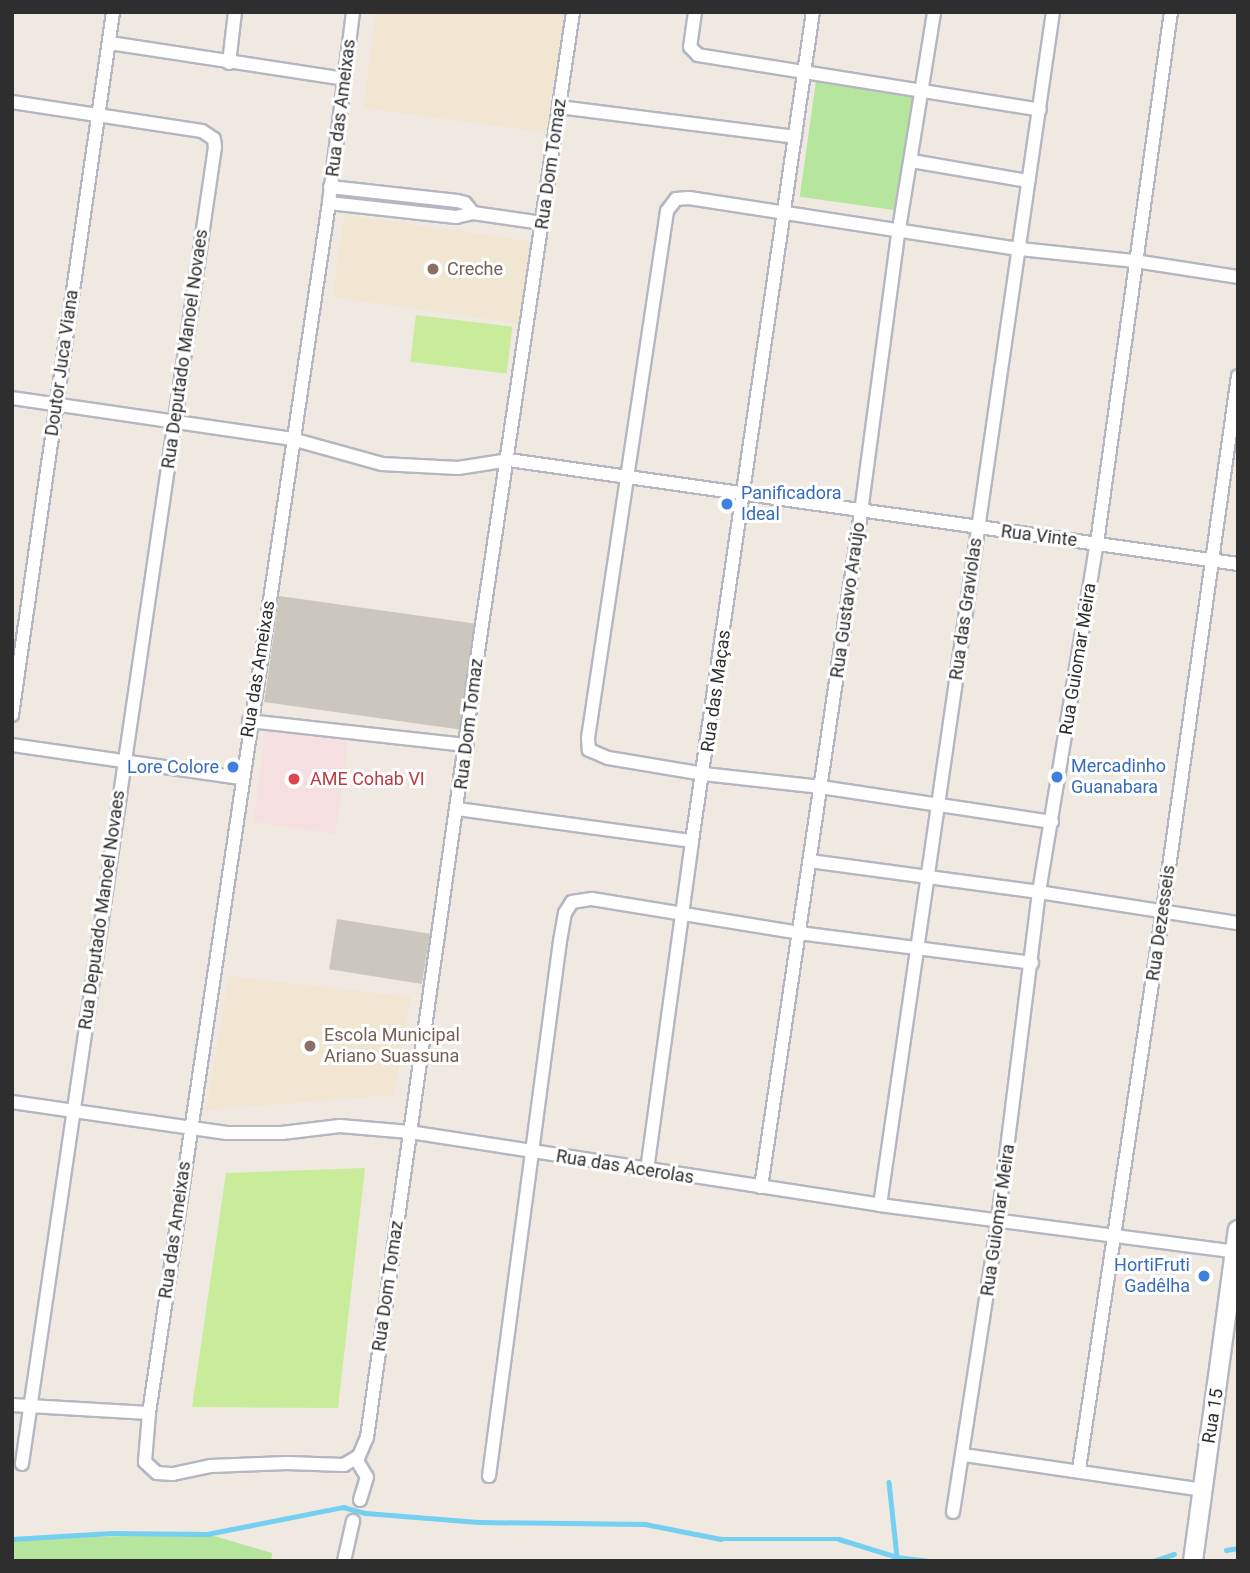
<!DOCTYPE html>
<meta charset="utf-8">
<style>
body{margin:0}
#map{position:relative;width:1250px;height:1573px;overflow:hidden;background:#efe9e1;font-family:Roboto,sans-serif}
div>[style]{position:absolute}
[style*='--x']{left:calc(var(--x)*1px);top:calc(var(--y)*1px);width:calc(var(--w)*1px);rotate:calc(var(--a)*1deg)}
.education>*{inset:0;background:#f0e6d1;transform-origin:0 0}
.medical>*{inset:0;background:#f5dfe0;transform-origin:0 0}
.green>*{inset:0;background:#b6e59e;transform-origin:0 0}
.pitch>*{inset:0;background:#c9ec9a;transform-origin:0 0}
.stream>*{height:4.5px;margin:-2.25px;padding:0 2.25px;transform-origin:2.25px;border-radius:2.25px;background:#75cff0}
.building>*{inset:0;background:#cbc7bf;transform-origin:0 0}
.roads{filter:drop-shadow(2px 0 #b4b7c1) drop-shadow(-2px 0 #b4b7c1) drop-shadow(0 2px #b4b7c1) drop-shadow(0 -2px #b4b7c1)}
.minor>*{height:12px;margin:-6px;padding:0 6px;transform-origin:6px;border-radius:6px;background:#fff}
.secondary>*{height:18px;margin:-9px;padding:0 9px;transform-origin:9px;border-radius:9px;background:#fff}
.dots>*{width:19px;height:19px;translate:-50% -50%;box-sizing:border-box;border:4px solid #fff;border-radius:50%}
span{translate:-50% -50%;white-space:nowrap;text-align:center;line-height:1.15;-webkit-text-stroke:6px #fff;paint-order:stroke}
.street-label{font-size:18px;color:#2e2e2e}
.education-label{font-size:18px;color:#785e54}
.left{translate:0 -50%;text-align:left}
.shop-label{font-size:18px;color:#366cbe}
.right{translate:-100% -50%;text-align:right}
.health-label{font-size:18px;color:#be3a42}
.frame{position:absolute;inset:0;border:14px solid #2e2e2e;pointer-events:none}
</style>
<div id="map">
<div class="education">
<i style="clip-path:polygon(376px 12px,567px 12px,549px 133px,363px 108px)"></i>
<i style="left:344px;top:215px;width:191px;height:83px;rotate:8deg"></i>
<i style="clip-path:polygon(229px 976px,411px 997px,394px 1095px,206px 1110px)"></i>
</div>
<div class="medical">
<i style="left:266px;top:730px;width:83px;height:93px;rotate:8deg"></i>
</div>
<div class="green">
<i style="left:816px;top:81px;width:102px;height:117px;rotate:8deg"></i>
<i style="clip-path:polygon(207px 1534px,272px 1553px,271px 1561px,12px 1561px,12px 1539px)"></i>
</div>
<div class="pitch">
<i style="left:416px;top:315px;width:97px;height:47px;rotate:7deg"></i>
<i style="clip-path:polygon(365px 1168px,338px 1408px,192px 1407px,226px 1173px)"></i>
</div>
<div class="stream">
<i style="--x:889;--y:1482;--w:75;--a:83.9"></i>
<i style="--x:12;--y:1539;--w:99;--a:-3.5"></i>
<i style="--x:111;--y:1533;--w:96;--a:0.6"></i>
<i style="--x:207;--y:1534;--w:139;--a:-11.2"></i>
<i style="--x:343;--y:1507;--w:24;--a:15"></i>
<i style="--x:366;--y:1513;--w:112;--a:4.6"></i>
<i style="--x:478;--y:1522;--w:167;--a:0.7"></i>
<i style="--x:645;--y:1524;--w:77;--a:11.2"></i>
<i style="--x:721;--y:1539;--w:118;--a:0"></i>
<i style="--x:839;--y:1539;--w:61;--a:17.2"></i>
<i style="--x:897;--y:1557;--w:34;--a:7"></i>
<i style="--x:1226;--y:1550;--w:12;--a:-9"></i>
<i style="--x:1154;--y:1561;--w:21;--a:-19"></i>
</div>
<div class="building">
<i style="left:279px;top:596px;width:201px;height:107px;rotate:8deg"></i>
<i style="left:337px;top:919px;width:94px;height:51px;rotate:9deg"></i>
</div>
<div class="roads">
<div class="minor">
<i style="--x:353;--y:12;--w:193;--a:97.2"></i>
<i style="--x:329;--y:203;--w:1223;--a:98.46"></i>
<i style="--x:149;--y:1413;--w:49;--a:94.7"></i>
<i style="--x:145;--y:1462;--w:16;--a:43"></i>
<i style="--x:157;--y:1473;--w:16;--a:4"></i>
<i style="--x:173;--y:1474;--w:39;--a:-12"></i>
<i style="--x:211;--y:1466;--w:76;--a:-2.3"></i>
<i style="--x:287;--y:1463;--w:57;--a:2"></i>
<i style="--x:344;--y:1465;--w:17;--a:-31"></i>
<i style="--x:359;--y:1456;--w:21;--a:-67"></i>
<i style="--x:367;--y:1437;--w:821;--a:-81.95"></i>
<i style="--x:482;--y:624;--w:619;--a:-81.54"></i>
<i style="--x:695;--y:12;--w:35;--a:98"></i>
<i style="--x:690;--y:47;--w:11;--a:45"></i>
<i style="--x:698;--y:55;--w:346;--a:9.1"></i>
<i style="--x:110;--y:43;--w:237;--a:8.7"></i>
<i style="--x:229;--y:63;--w:51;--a:-83.3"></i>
<i style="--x:12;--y:102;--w:192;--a:8.7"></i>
<i style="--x:202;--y:131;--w:14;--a:34"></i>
<i style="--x:214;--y:139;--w:8;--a:83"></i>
<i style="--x:215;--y:147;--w:1331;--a:98.34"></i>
<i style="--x:559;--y:107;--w:238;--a:7.2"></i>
<i style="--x:912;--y:161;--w:118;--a:9.8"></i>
<i style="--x:330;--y:187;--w:128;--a:6.3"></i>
<i style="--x:457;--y:201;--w:8;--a:14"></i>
<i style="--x:465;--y:203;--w:13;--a:51"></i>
<i style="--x:329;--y:203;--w:128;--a:6.3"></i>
<i style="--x:456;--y:217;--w:17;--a:-13"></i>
<i style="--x:473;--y:213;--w:70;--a:8.2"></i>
<i style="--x:12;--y:398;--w:283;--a:8.3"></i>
<i style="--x:292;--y:439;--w:93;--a:15.5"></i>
<i style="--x:382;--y:464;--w:76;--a:3"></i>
<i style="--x:458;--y:468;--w:52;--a:-8.9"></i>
<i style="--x:509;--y:460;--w:736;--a:8.12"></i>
<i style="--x:12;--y:715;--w:710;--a:-81.82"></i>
<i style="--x:249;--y:721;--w:219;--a:6.3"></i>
<i style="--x:12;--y:745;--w:232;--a:8.2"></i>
<i style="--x:458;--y:809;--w:236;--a:7.8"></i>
<i style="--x:1052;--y:822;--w:234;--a:-171.4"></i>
<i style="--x:821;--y:787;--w:118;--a:-173.7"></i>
<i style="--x:704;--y:774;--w:97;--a:-170.5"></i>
<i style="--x:608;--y:758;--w:21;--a:-157"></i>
<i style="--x:589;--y:750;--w:12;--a:-95"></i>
<i style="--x:588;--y:738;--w:533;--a:-81.47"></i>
<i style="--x:667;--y:211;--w:15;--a:-53"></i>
<i style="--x:676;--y:199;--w:13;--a:-4"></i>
<i style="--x:689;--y:198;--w:335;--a:8.8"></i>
<i style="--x:1020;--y:249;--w:116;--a:6"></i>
<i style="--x:1135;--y:261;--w:104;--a:8.8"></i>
<i style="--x:810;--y:861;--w:231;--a:7.7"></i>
<i style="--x:1039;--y:892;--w:201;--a:8.9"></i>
<i style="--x:12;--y:1102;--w:217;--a:8.2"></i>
<i style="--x:227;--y:1133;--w:55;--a:0"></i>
<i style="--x:282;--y:1133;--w:58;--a:-6.9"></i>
<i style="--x:340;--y:1126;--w:70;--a:4.9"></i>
<i style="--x:410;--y:1132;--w:476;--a:8.8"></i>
<i style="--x:880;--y:1205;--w:361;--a:7.5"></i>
<i style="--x:647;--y:1170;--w:332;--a:-82.2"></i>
<i style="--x:692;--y:841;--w:838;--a:-81.7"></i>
<i style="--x:761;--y:1187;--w:682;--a:-81.57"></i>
<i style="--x:861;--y:512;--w:286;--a:-82.4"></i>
<i style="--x:899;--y:229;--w:220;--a:-80.8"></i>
<i style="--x:880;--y:1205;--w:1205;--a:-81.75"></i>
<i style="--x:12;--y:1405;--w:137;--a:3.3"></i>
<i style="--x:964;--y:1455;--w:243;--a:8.3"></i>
<i style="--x:356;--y:1459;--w:21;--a:59"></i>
<i style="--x:367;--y:1477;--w:24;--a:107"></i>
<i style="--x:1079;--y:1469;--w:565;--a:-81.45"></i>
<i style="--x:1163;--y:910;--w:539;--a:-82.01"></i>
<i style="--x:489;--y:1476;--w:540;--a:-82.44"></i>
<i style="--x:560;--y:941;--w:28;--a:-80"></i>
<i style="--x:565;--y:913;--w:13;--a:-58"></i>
<i style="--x:572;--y:902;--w:20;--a:-9"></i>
<i style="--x:592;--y:899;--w:210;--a:9.3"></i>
<i style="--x:799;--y:933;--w:235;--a:7.3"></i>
<i style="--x:953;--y:1512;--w:294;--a:-81.2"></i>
<i style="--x:998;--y:1221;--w:332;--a:-82.9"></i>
<i style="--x:1039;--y:892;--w:354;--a:-80.6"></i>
<i style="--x:1097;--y:543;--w:536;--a:-82.07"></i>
<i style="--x:344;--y:1561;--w:41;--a:-77.3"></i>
</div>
<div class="secondary">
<i style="--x:1193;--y:1561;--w:334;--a:-82.3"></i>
</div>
</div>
<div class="dots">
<i style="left:433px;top:269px;background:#8d6e63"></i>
<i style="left:727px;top:504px;background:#3f7fe0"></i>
<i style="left:233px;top:767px;background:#3f7fe0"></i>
<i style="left:1057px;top:777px;background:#3f7fe0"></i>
<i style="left:294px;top:779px;background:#e0444e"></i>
<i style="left:310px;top:1046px;background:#8d6e63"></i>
<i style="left:1204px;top:1276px;background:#3f7fe0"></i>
</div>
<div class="street-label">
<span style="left:341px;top:108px;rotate:-83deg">Rua das Ameixas</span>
<span style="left:551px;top:164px;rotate:-82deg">Rua Dom Tomaz</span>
<span style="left:185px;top:349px;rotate:-82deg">Rua Deputado Manoel Novaes</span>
<span style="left:62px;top:363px;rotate:-82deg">Doutor Juca Viana</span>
<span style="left:1039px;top:536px;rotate:7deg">Rua Vinte</span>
<span style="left:848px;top:600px;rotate:-82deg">Rua Gustavo Araújo</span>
<span style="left:966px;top:609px;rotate:-82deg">Rua das Graviolas</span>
<span style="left:1078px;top:659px;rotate:-81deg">Rua Guiomar Meira</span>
<span style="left:258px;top:669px;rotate:-81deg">Rua das Ameixas</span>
<span style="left:716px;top:691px;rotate:-82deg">Rua das Maças</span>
<span style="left:469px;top:724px;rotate:-83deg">Rua Dom Tomaz</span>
<span style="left:102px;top:910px;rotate:-82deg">Rua Deputado Manoel Novaes</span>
<span style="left:1161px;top:923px;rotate:-82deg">Rua Dezesseis</span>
<span style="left:625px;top:1167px;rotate:9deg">Rua das Acerolas</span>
<span style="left:998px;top:1220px;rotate:-82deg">Rua Guiomar Meira</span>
<span style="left:175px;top:1230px;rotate:-82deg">Rua das Ameixas</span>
<span style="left:388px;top:1286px;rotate:-82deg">Rua Dom Tomaz</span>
<span style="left:1213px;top:1416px;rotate:-81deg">Rua 15</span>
</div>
<div class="education-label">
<span class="left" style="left:447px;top:269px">Creche</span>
<span class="left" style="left:324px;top:1046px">Escola Municipal<br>Ariano Suassuna</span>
</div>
<div class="shop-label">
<span class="left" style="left:741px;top:504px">Panificadora<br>Ideal</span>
<span class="right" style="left:219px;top:767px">Lore Colore</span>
<span class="left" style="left:1071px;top:777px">Mercadinho<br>Guanabara</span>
<span class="right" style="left:1190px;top:1276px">HortiFruti<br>Gadêlha</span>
</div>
<div class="health-label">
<span class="left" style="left:310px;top:779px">AME Cohab VI</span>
</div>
<div class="frame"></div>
</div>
